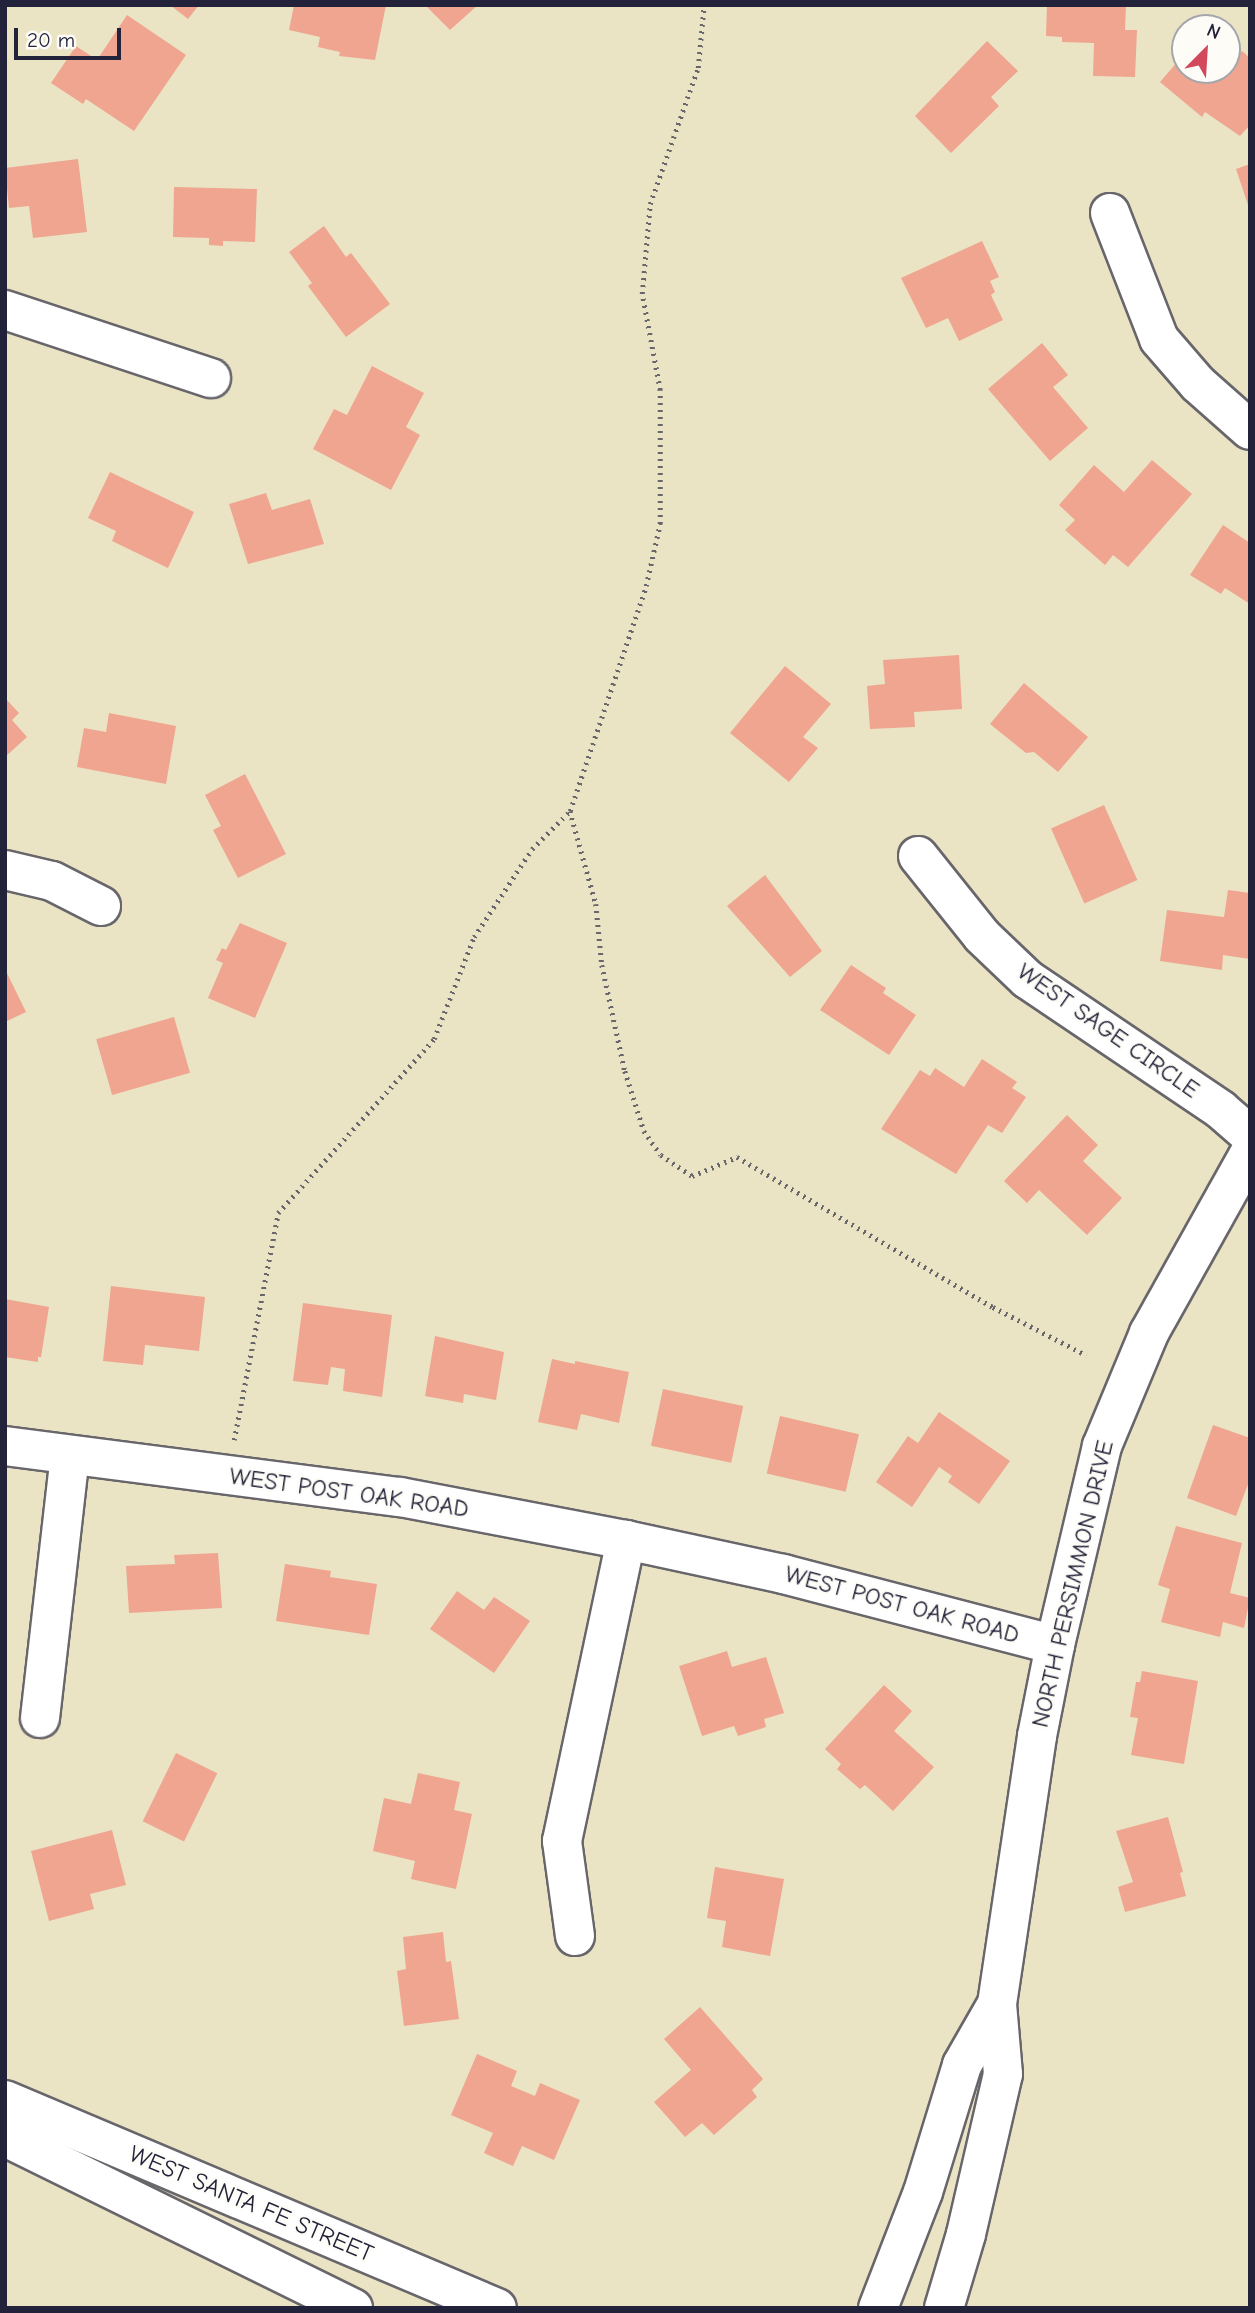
<!DOCTYPE html>
<style>
body{margin:0}
#map{position:relative;width:1255px;height:2313px;overflow:hidden;background:#eae4c5;font-family:"Comic Neue",sans-serif}
div>[style]{position:absolute}
[style*='--x']{left:calc(var(--x)*1px);top:calc(var(--y)*1px);width:calc(var(--w)*1px);rotate:calc(var(--a)*1deg)}
.building>*{inset:0;background:#efa58f;transform-origin:0 0}
.path>*{height:4.5px;margin-top:-2.25px;transform-origin:0;background:repeating-linear-gradient(90deg,#68666b 0 2px,transparent 0 7px)}
.roads{filter:drop-shadow(2px 0 #68666b) drop-shadow(-2px 0 #68666b) drop-shadow(0 2px #68666b) drop-shadow(0 -2px #68666b)}
.minor>*{height:38px;margin:-19px;padding:0 19px;transform-origin:19px;border-radius:19px;background:#fff}
.tertiary>*{height:38px;margin:-19px;padding:0 19px;transform-origin:19px;border-radius:19px;background:#fff}
span{translate:-50% -50%;white-space:nowrap;text-align:center;line-height:1.15;-webkit-text-stroke:5px #fdfcf7;paint-order:stroke}
.street-label{font-size:24px;color:#22223b}
.frame{position:absolute;inset:0;border:7px solid #22223b;pointer-events:none}
.north{position:absolute;left:1171px;top:14px;width:70px;height:70px;box-sizing:border-box;background:#fdfcf7;border:2px solid #a5a5ac;border-radius:50%;rotate:24deg;font-size:19px;font-weight:700;line-height:28px;text-align:center;color:#22223b}
.north::after{content:'';display:block;margin:auto;width:24px;height:32px;background:#d1495b;clip-path:polygon(50% 0,100% 100%,50% 72%,0 100%)}
.scale{position:absolute;left:14px;top:28px;width:107px;height:32px;box-sizing:border-box;border:4px solid #22223b;border-top:0;padding-left:9px;font-size:21px;line-height:24px;white-space:nowrap;color:#22223b;-webkit-text-stroke:5px #fdfcf7;paint-order:stroke}
</style>
<div id="map">
<div class="building">
<i style="clip-path:polygon(170px 5px,199px 5px,188px 19px)"></i>
<i style="clip-path:polygon(294px 5px,386px 5px,375px 60px,339px 56px,340px 52px,318px 47px,320px 37px,289px 30px)"></i>
<i style="clip-path:polygon(425px 5px,478px 5px,450px 30px)"></i>
<i style="clip-path:polygon(1047px 5px,1126px 5px,1125px 30px,1137px 30px,1135px 77px,1093px 76px,1094px 43px,1062px 42px,1062px 37px,1046px 36px)"></i>
<i style="clip-path:polygon(127px 15px,186px 55px,134px 131px,86px 99px,83px 104px,51px 83px,76px 46px,97px 60px)"></i>
<i style="clip-path:polygon(987px 41px,1018px 71px,991px 97px,999px 106px,951px 153px,915px 116px)"></i>
<i style="clip-path:polygon(1242px 51px,1250px 58px,1250px 125px,1240px 136px,1205px 112px,1202px 117px,1160px 82px,1185px 53px,1185px 70px,1227px 70px,1227px 61px,1231px 64px)"></i>
<i style="clip-path:polygon(78px 159px,87px 232px,33px 238px,29px 206px,9px 208px,5px 168px)"></i>
<i style="clip-path:polygon(1250px 164px,1250px 208px,1249px 208px,1236px 169px)"></i>
<i style="clip-path:polygon(174px 187px,257px 189px,255px 242px,223px 241px,223px 246px,209px 245px,209px 238px,173px 237px)"></i>
<i style="clip-path:polygon(324px 226px,346px 257px,351px 253px,390px 304px,346px 337px,308px 286px,312px 283px,289px 252px)"></i>
<i style="clip-path:polygon(982px 241px,999px 277px,990px 281px,995px 292px,991px 295px,1003px 320px,959px 341px,948px 318px,926px 328px,901px 278px)"></i>
<i style="clip-path:polygon(1042px 343px,1068px 375px,1053px 387px,1088px 428px,1050px 461px,988px 389px)"></i>
<i style="clip-path:polygon(372px 366px,424px 393px,406px 427px,420px 435px,391px 490px,313px 449px,334px 409px,347px 415px)"></i>
<i style="clip-path:polygon(1152px 460px,1192px 494px,1128px 567px,1113px 555px,1105px 565px,1065px 530px,1075px 520px,1059px 505px,1094px 465px,1124px 492px)"></i>
<i style="clip-path:polygon(110px 472px,194px 512px,168px 568px,112px 541px,116px 531px,88px 518px)"></i>
<i style="clip-path:polygon(266px 493px,272px 510px,310px 499px,324px 544px,248px 564px,229px 504px)"></i>
<i style="clip-path:polygon(1223px 525px,1250px 543px,1250px 604px,1225px 588px,1221px 594px,1190px 575px)"></i>
<i style="clip-path:polygon(959px 655px,962px 709px,914px 712px,915px 727px,870px 729px,867px 686px,885px 684px,883px 660px)"></i>
<i style="clip-path:polygon(785px 666px,831px 704px,803px 737px,818px 748px,789px 782px,730px 733px)"></i>
<i style="clip-path:polygon(1024px 683px,1088px 737px,1058px 772px,1034px 752px,1026px 753px,990px 724px)"></i>
<i style="clip-path:polygon(5px 698px,19px 713px,12px 720px,27px 737px,5px 757px)"></i>
<i style="clip-path:polygon(109px 713px,176px 726px,166px 784px,77px 767px,84px 728px,106px 732px)"></i>
<i style="clip-path:polygon(245px 774px,286px 854px,238px 878px,213px 830px,221px 826px,205px 795px)"></i>
<i style="left:1104px;top:805px;width:82px;height:58px;rotate:66deg"></i>
<i style="clip-path:polygon(765px 875px,822px 951px,790px 977px,727px 906px)"></i>
<i style="clip-path:polygon(1228px 890px,1250px 893px,1250px 959px,1223px 955px,1222px 970px,1160px 961px,1167px 910px,1224px 917px)"></i>
<i style="clip-path:polygon(240px 923px,287px 943px,255px 1018px,208px 998px,223px 963px,216px 960px,222px 948px,226px 950px)"></i>
<i style="clip-path:polygon(851px 965px,886px 988px,883px 993px,916px 1015px,889px 1055px,820px 1010px)"></i>
<i style="clip-path:polygon(5px 969px,26px 1012px,5px 1022px)"></i>
<i style="left:174px;top:1017px;width:58px;height:81px;rotate:74deg"></i>
<i style="clip-path:polygon(982px 1059px,1017px 1082px,1012px 1088px,1026px 1097px,1002px 1133px,988px 1125px,956px 1174px,881px 1129px,920px 1070px,930px 1076px,935px 1068px,964px 1087px)"></i>
<i style="clip-path:polygon(1067px 1115px,1098px 1145px,1083px 1161px,1122px 1198px,1087px 1235px,1039px 1190px,1027px 1203px,1004px 1181px)"></i>
<i style="clip-path:polygon(111px 1286px,205px 1297px,199px 1351px,145px 1345px,143px 1365px,103px 1361px)"></i>
<i style="clip-path:polygon(5px 1299px,49px 1307px,41px 1357px,38px 1357px,38px 1362px,5px 1357px)"></i>
<i style="clip-path:polygon(303px 1303px,392px 1315px,382px 1397px,343px 1391px,345px 1369px,331px 1367px,328px 1385px,293px 1381px)"></i>
<i style="clip-path:polygon(435px 1336px,504px 1352px,496px 1400px,464px 1394px,463px 1403px,425px 1396px)"></i>
<i style="clip-path:polygon(552px 1359px,575px 1364px,575px 1361px,629px 1372px,619px 1423px,581px 1414px,577px 1430px,538px 1422px)"></i>
<i style="left:663px;top:1389px;width:82px;height:58px;rotate:12deg"></i>
<i style="clip-path:polygon(939px 1412px,1010px 1461px,979px 1504px,948px 1482px,952px 1476px,939px 1467px,912px 1507px,876px 1482px,908px 1436px,918px 1443px)"></i>
<i style="left:780px;top:1416px;width:81px;height:59px;rotate:13deg"></i>
<i style="clip-path:polygon(1213px 1425px,1250px 1438px,1250px 1479px,1236px 1516px,1187px 1498px)"></i>
<i style="clip-path:polygon(1176px 1526px,1242px 1543px,1230px 1593px,1250px 1598px,1244px 1628px,1223px 1622px,1220px 1637px,1161px 1622px,1170px 1589px,1158px 1585px)"></i>
<i style="clip-path:polygon(218px 1553px,222px 1608px,129px 1613px,126px 1566px,175px 1564px,174px 1555px)"></i>
<i style="clip-path:polygon(285px 1564px,331px 1571px,330px 1577px,377px 1584px,369px 1635px,276px 1621px)"></i>
<i style="clip-path:polygon(457px 1591px,484px 1610px,494px 1597px,530px 1621px,494px 1673px,430px 1629px)"></i>
<i style="clip-path:polygon(727px 1651px,732px 1667px,766px 1657px,784px 1713px,764px 1719px,766px 1727px,738px 1736px,734px 1726px,702px 1736px,679px 1666px)"></i>
<i style="clip-path:polygon(1142px 1671px,1198px 1681px,1184px 1764px,1131px 1755px,1138px 1718px,1130px 1717px,1136px 1682px,1140px 1682px)"></i>
<i style="clip-path:polygon(884px 1685px,912px 1711px,894px 1731px,934px 1767px,893px 1811px,865px 1785px,860px 1789px,837px 1769px,841px 1764px,825px 1749px)"></i>
<i style="left:176px;top:1753px;width:46px;height:76px;rotate:26deg"></i>
<i style="clip-path:polygon(418px 1773px,460px 1782px,454px 1810px,472px 1814px,456px 1889px,411px 1879px,415px 1861px,373px 1851px,384px 1798px,411px 1804px)"></i>
<i style="clip-path:polygon(1168px 1817px,1183px 1872px,1180px 1873px,1186px 1896px,1125px 1912px,1118px 1887px,1133px 1882px,1116px 1831px)"></i>
<i style="clip-path:polygon(112px 1830px,126px 1885px,90px 1894px,94px 1909px,49px 1921px,31px 1851px)"></i>
<i style="clip-path:polygon(715px 1867px,784px 1879px,770px 1956px,722px 1947px,726px 1921px,707px 1918px)"></i>
<i style="clip-path:polygon(443px 1932px,446px 1962px,451px 1961px,459px 2019px,404px 2026px,397px 1971px,406px 1969px,403px 1937px)"></i>
<i style="clip-path:polygon(700px 2007px,763px 2079px,752px 2090px,757px 2097px,714px 2135px,702px 2123px,685px 2137px,654px 2102px,691px 2070px,664px 2039px)"></i>
<i style="clip-path:polygon(477px 2054px,517px 2071px,511px 2086px,535px 2096px,540px 2083px,580px 2100px,554px 2160px,522px 2146px,513px 2166px,484px 2153px,493px 2133px,451px 2115px)"></i>
</div>
<div class="path">
<i style="--x:570;--y:811;--w:97;--a:74.4"></i>
<i style="--x:596;--y:904;--w:61;--a:84.4"></i>
<i style="--x:602;--y:965;--w:108;--a:77.8"></i>
<i style="--x:625;--y:1071;--w:63;--a:72.4"></i>
<i style="--x:644;--y:1131;--w:29;--a:55"></i>
<i style="--x:661;--y:1155;--w:37;--a:34"></i>
<i style="--x:692;--y:1176;--w:49;--a:-22.9"></i>
<i style="--x:737;--y:1157;--w:297;--a:30.4"></i>
<i style="--x:993;--y:1307;--w:105;--a:27.3"></i>
<i style="--x:234;--y:1440;--w:231;--a:-79"></i>
<i style="--x:278;--y:1213;--w:234;--a:-48.1"></i>
<i style="--x:434;--y:1039;--w:110;--a:-68.6"></i>
<i style="--x:474;--y:937;--w:105;--a:-56.6"></i>
<i style="--x:532;--y:849;--w:54;--a:-45"></i>
<i style="--x:570;--y:811;--w:237;--a:-71.3"></i>
<i style="--x:646;--y:586;--w:64;--a:-77.3"></i>
<i style="--x:660;--y:524;--w:134;--a:-90"></i>
<i style="--x:660;--y:390;--w:98;--a:-100.6"></i>
<i style="--x:642;--y:294;--w:90;--a:-84.9"></i>
<i style="--x:650;--y:204;--w:144;--a:-70.6"></i>
<i style="--x:698;--y:68;--w:63;--a:-84.6"></i>
</div>
<div class="roads">
<div class="minor">
<i style="--x:1110;--y:213;--w:135;--a:68.7"></i>
<i style="--x:1159;--y:339;--w:60;--a:49.1"></i>
<i style="--x:1198;--y:384;--w:69;--a:41.5"></i>
<i style="--x:5;--y:310;--w:217;--a:18.3"></i>
<i style="--x:918;--y:856;--w:102;--a:51.3"></i>
<i style="--x:982;--y:936;--w:62;--a:43.7"></i>
<i style="--x:1027;--y:979;--w:234;--a:34"></i>
<i style="--x:1221;--y:1110;--w:38;--a:41"></i>
<i style="--x:5;--y:870;--w:48;--a:13.2"></i>
<i style="--x:52;--y:881;--w:55;--a:27"></i>
<i style="--x:5;--y:1446;--w:398;--a:7.4"></i>
<i style="--x:400;--y:1497;--w:230;--a:10.8"></i>
<i style="--x:626;--y:1540;--w:161;--a:12.2"></i>
<i style="--x:783;--y:1574;--w:281;--a:14.6"></i>
<i style="--x:40;--y:1718;--w:264;--a:-83.5"></i>
<i style="--x:575;--y:1936;--w:96;--a:-97.8"></i>
<i style="--x:562;--y:1841;--w:308;--a:-78"></i>
<i style="--x:878;--y:2308;--w:124;--a:-68.8"></i>
<i style="--x:923;--y:2192;--w:133;--a:-72.9"></i>
<i style="--x:962;--y:2065;--w:70;--a:-60.2"></i>
<i style="--x:944;--y:2308;--w:77;--a:-73.4"></i>
<i style="--x:966;--y:2234;--w:164;--a:-77"></i>
<i style="--x:1003;--y:2074;--w:70;--a:-94.9"></i>
<i style="--x:997;--y:2004;--w:271;--a:-81.5"></i>
<i style="--x:1037;--y:1736;--w:93;--a:-78.8"></i>
<i style="--x:1055;--y:1645;--w:204;--a:-76.7"></i>
<i style="--x:1102;--y:1446;--w:122;--a:-67.4"></i>
<i style="--x:1149;--y:1333;--w:207;--a:-60.8"></i>
</div>
<div class="tertiary">
<i style="--x:5;--y:2100;--w:534;--a:22.92"></i>
<i style="--x:5;--y:2137;--w:388;--a:26.2"></i>
</div>
</div>
<div class="street-label">
<span style="left:1108px;top:1031px;rotate:35deg">WEST SAGE CIRCLE</span>
<span style="left:349px;top:1493px;rotate:8deg">WEST POST OAK ROAD</span>
<span style="left:1073px;top:1584px;rotate:-77deg">NORTH PERSIMMON DRIVE</span>
<span style="left:902px;top:1605px;rotate:15deg">WEST POST OAK ROAD</span>
<span style="left:251px;top:2204px;rotate:23deg">WEST SANTA FE STREET</span>
</div>
<div class="frame"></div>
<div class="north">N</div>
<div class="scale">20 m</div>
</div>
